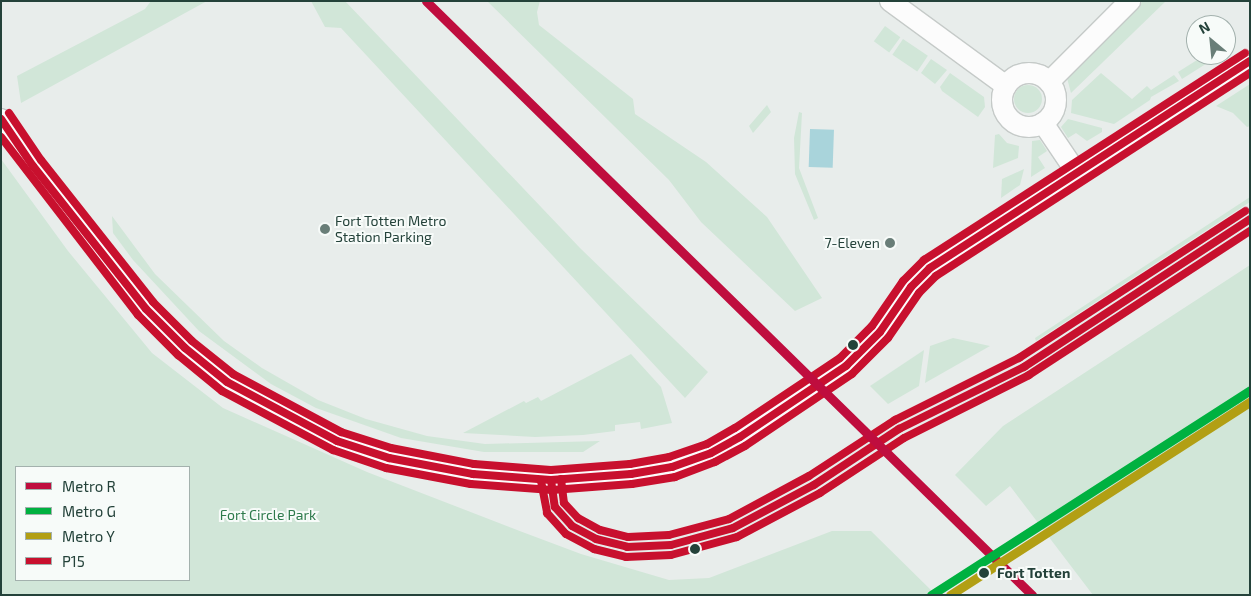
<!DOCTYPE html>
<style>
body{margin:0}
#map{position:relative;width:1251px;height:596px;overflow:hidden;background:#e8edeb;font-family:"Exo 2",sans-serif}
div>[style]{position:absolute}
[style*='--x']{left:calc(var(--x)*1px);top:calc(var(--y)*1px);width:calc(var(--w)*1px);rotate:calc(var(--a)*1deg)}
.green>*{inset:0;background:#d1e6d8;transform-origin:0 0}
.round{border-radius:50%}
.water>*{inset:0;background:#a9d4db;transform-origin:0 0}
.roads{filter:drop-shadow(1px 0 #c5cac8) drop-shadow(-1px 0 #c5cac8) drop-shadow(0 1px #c5cac8) drop-shadow(0 -1px #c5cac8)}
.minor>*{height:20px;margin:-10px;padding:0 10px;transform-origin:10px;border-radius:10px;background:#fcfcfc}
.minor>.ring{margin:-10px;padding:0;box-sizing:content-box;background:none;border:20px solid #fcfcfc;border-radius:50%}
.bus-1>*{height:8px;margin:-4px;padding:0 4px;transform-origin:4px;border-radius:4px;background:#c8102e}
.bus-2>*{height:8px;margin:-4px;padding:0 4px;transform-origin:4px;border-radius:4px;background:#c8102e}
.bus-3>*{height:8px;margin:-4px;padding:0 4px;transform-origin:4px;border-radius:4px;background:#c8102e}
.metro-1>*{height:9px;margin:-4.5px;padding:0 4.5px;transform-origin:4.5px;border-radius:4.5px;background:#bf0d3e}
.metro-2>*{height:9px;margin:-4.5px;padding:0 4.5px;transform-origin:4.5px;border-radius:4.5px;background:#00b140}
.metro-3>*{height:9px;margin:-4.5px;padding:0 4.5px;transform-origin:4.5px;border-radius:4.5px;background:#b29f14}
.dots>*{width:14px;height:14px;translate:-50% -50%;box-sizing:border-box;border:2px solid #f7fbf9;border-radius:50%}
span{translate:-50% -50%;white-space:nowrap;text-align:center;line-height:1.15;-webkit-text-stroke:4px #f7fbf9;paint-order:stroke}
.poi-label{font-size:14px;color:#24423a}
.left{translate:0 -50%;text-align:left}
.right{translate:-100% -50%;text-align:right}
.park-label{font-size:14px;color:#2d7a4b}
.stop-label{font-size:14px;color:#24423a;font-weight:700}
.frame{position:absolute;inset:0;border:2px solid #24423a;pointer-events:none}
.legend{position:absolute;left:15px;top:466px;width:175px;height:115px;box-sizing:border-box;background:#f7fbf9;border:1px solid #a3b1ad;margin:0;padding:6px 9px;list-style:none;font-size:15px;color:#24423a}
.legend li{display:flex;align-items:center;gap:10px;height:25px}
.legend b{width:25px;border:1px solid #a3b1ad}
.north{position:absolute;left:1186px;top:15px;width:50px;height:50px;box-sizing:border-box;background:#f7fbf9;border:1px solid #a3b1ad;border-radius:50%;rotate:332deg;font-size:14px;font-weight:700;line-height:20px;text-align:center;color:#24423a}
.north::after{content:'';display:block;margin:auto;width:18px;height:22px;background:#697e78;clip-path:polygon(50% 0,100% 100%,50% 72%,0 100%)}
</style>
<div id="map">
<div class="green">
<i style="clip-path:polygon(151px 1px,207px 1px,21px 103px,17px 76px,145px 9px)"></i>
<i style="clip-path:polygon(311px 1px,345px 1px,580px 248px,708px 372px,685px 398px,341px 28px,325px 27px)"></i>
<i style="clip-path:polygon(487px 1px,540px 1px,537px 12px,539px 25px,633px 99px,635px 114px,706px 162px,767px 217px,822px 298px,795px 311px,701px 222px,669px 180px)"></i>
<i style="clip-path:polygon(1143px 1px,1166px 1px,1071px 93px,1067px 78px)"></i>
<i style="left:885px;top:26px;width:19px;height:19px;rotate:36deg"></i>
<i style="left:903px;top:39px;width:30px;height:19px;rotate:34deg"></i>
<i style="clip-path:polygon(1205px 55px,1220px 55px,1182px 79px,1178px 72px)"></i>
<i style="clip-path:polygon(931px 59px,947px 70px,935px 84px,921px 73px)"></i>
<i style="clip-path:polygon(950px 73px,984px 97px,985px 107px,978px 117px,942px 91px,940px 87px)"></i>
<i style="clip-path:polygon(1101px 73px,1132px 99px,1147px 86px,1151px 90px,1174px 75px,1179px 81px,1151px 97px,1150px 100px,1114px 124px,1071px 113px,1072px 100px)"></i>
<i style="clip-path:polygon(1250px 84px,1250px 126px,1247px 127px,1233px 113px,1216px 106px)"></i>
<i class="round" style="left:1014px;top:85px;width:28px;height:28px"></i>
<i style="clip-path:polygon(767px 105px,771px 112px,753px 133px,749px 126px)"></i>
<i style="clip-path:polygon(799px 112px,802px 113px,799px 168px,818px 218px,814px 220px,795px 174px,794px 138px)"></i>
<i style="clip-path:polygon(1068px 119px,1102px 128px,1102px 132px,1087px 141px,1076px 133px,1068px 138px,1061px 127px)"></i>
<i style="clip-path:polygon(999px 134px,1007px 143px,1019px 146px,1018px 158px,993px 168px,995px 135px)"></i>
<i style="clip-path:polygon(1040px 140px,1047px 151px,1038px 157px,1045px 168px,1031px 177px,1032px 141px)"></i>
<i style="clip-path:polygon(evenodd,1px 159px,68px 251px,152px 353px,223px 408px,367px 472px,525px 533px,581px 554px,669px 580px,709px 578px,832px 531px,871px 531px,936px 595px,1px 595px,1px 159px,16px 467px,189px 467px,189px 580px,16px 580px,16px 467px)"></i>
<i style="clip-path:polygon(1024px 169px,1020px 185px,1001px 198px,1002px 179px)"></i>
<i style="clip-path:polygon(1250px 197px,1250px 202px,1036px 341px,1035px 338px)"></i>
<i style="clip-path:polygon(112px 216px,155px 274px,224px 341px,262px 368px,318px 400px,366px 419px,427px 436px,485px 444px,600px 441px,583px 452px,484px 452px,401px 438px,316px 408px,271px 384px,199px 331px,133px 260px,113px 233px)"></i>
<i style="clip-path:polygon(1250px 265px,1250px 595px,1093px 595px,1010px 486px,986px 506px,955px 475px,1003px 426px)"></i>
<i style="clip-path:polygon(953px 338px,990px 346px,925px 383px,930px 346px)"></i>
<i style="clip-path:polygon(924px 350px,919px 386px,888px 404px,870px 386px)"></i>
<i style="clip-path:polygon(631px 354px,661px 387px,672px 423px,641px 429px,640px 422px,615px 425px,615px 431px,583px 435px,535px 437px,463px 433px,524px 401px,526px 403px,538px 397px,541px 401px)"></i>
</div>
<div class="water">
<i style="left:810px;top:129px;width:24px;height:38px;rotate:2deg"></i>
</div>
<div class="roads">
<div class="minor">
<i style="--x:890;--y:1;--w:144;--a:36.2"></i>
<i class="ring" style="left:1002px;top:73px;width:34px;height:34px"></i>
<i style="--x:1049;--y:82;--w:115;--a:-45"></i>
<i style="--x:1;--y:119;--w:57;--a:55.8"></i>
<i style="--x:33;--y:166;--w:182;--a:51.7"></i>
<i style="--x:146;--y:309;--w:55;--a:45"></i>
<i style="--x:185;--y:348;--w:54;--a:39"></i>
<i style="--x:227;--y:382;--w:42;--a:31.4"></i>
<i style="--x:263;--y:404;--w:83;--a:26.6"></i>
<i style="--x:337;--y:441;--w:55;--a:18.1"></i>
<i style="--x:389;--y:458;--w:86;--a:10.8"></i>
<i style="--x:473;--y:474;--w:78;--a:4.4"></i>
<i style="--x:551;--y:480;--w:80;--a:-4.3"></i>
<i style="--x:631;--y:474;--w:42;--a:-9.7"></i>
<i style="--x:672;--y:467;--w:41;--a:-19.7"></i>
<i style="--x:711;--y:453;--w:33;--a:-29"></i>
<i style="--x:740;--y:437;--w:128;--a:-33.8"></i>
<i style="--x:846;--y:366;--w:48;--a:-45"></i>
<i style="--x:880;--y:332;--w:55;--a:-55.4"></i>
<i style="--x:911;--y:287;--w:27;--a:-45"></i>
<i style="--x:930;--y:268;--w:381;--a:-32.9"></i>
<i style="--x:1043;--y:123;--w:59;--a:56"></i>
</div>
</div>
<div class="bus-1">
<i style="--x:1;--y:119;--w:57;--a:55.8"></i>
<i style="--x:33;--y:166;--w:182;--a:51.7"></i>
<i style="--x:146;--y:309;--w:55;--a:45"></i>
<i style="--x:185;--y:348;--w:54;--a:39"></i>
<i style="--x:227;--y:382;--w:125;--a:28.2"></i>
<i style="--x:337;--y:441;--w:55;--a:18.1"></i>
<i style="--x:389;--y:458;--w:86;--a:10.8"></i>
<i style="--x:473;--y:474;--w:78;--a:4.4"></i>
<i style="--x:551;--y:480;--w:80;--a:-4.3"></i>
<i style="--x:631;--y:474;--w:42;--a:-9.7"></i>
<i style="--x:672;--y:467;--w:41;--a:-19.7"></i>
<i style="--x:711;--y:453;--w:33;--a:-29"></i>
<i style="--x:740;--y:437;--w:128;--a:-33.8"></i>
<i style="--x:846;--y:366;--w:48;--a:-45"></i>
<i style="--x:880;--y:332;--w:55;--a:-55.4"></i>
<i style="--x:911;--y:287;--w:27;--a:-45"></i>
<i style="--x:930;--y:268;--w:381;--a:-32.9"></i>
<i style="--x:551;--y:480;--w:27;--a:82"></i>
<i style="--x:555;--y:507;--w:25;--a:48"></i>
<i style="--x:572;--y:526;--w:27;--a:28"></i>
<i style="--x:596;--y:539;--w:32;--a:14"></i>
<i style="--x:627;--y:547;--w:44;--a:-2.6"></i>
<i style="--x:671;--y:545;--w:64;--a:-15.3"></i>
<i style="--x:733;--y:528;--w:92;--a:-28"></i>
<i style="--x:814;--y:485;--w:102;--a:-33.4"></i>
<i style="--x:899;--y:429;--w:140;--a:-26.4"></i>
<i style="--x:1024;--y:367;--w:270;--a:-33.2"></i>
</div>
<div class="bus-2">
<i style="--x:1;--y:137;--w:225;--a:52.4"></i>
<i style="--x:138;--y:315;--w:57;--a:45"></i>
<i style="--x:178;--y:355;--w:57;--a:39.3"></i>
<i style="--x:222;--y:391;--w:126;--a:28"></i>
<i style="--x:333;--y:450;--w:56;--a:18.8"></i>
<i style="--x:386;--y:468;--w:86;--a:10.7"></i>
<i style="--x:471;--y:484;--w:81;--a:4.2"></i>
<i style="--x:552;--y:490;--w:80;--a:-4.3"></i>
<i style="--x:632;--y:484;--w:44;--a:-9.2"></i>
<i style="--x:675;--y:477;--w:43;--a:-20.6"></i>
<i style="--x:715;--y:462;--w:34;--a:-28"></i>
<i style="--x:745;--y:446;--w:129;--a:-33.9"></i>
<i style="--x:852;--y:374;--w:51;--a:-45"></i>
<i style="--x:888;--y:338;--w:55;--a:-55.4"></i>
<i style="--x:919;--y:293;--w:24;--a:-45"></i>
<i style="--x:936;--y:276;--w:374;--a:-32.9"></i>
<i style="--x:541;--y:481;--w:33;--a:79"></i>
<i style="--x:547;--y:513;--w:28;--a:48"></i>
<i style="--x:566;--y:534;--w:32;--a:28"></i>
<i style="--x:594;--y:549;--w:33;--a:14"></i>
<i style="--x:626;--y:557;--w:45;--a:-2.5"></i>
<i style="--x:671;--y:555;--w:68;--a:-15.3"></i>
<i style="--x:737;--y:537;--w:94;--a:-27.9"></i>
<i style="--x:820;--y:493;--w:100;--a:-33.2"></i>
<i style="--x:904;--y:438;--w:140;--a:-26.7"></i>
<i style="--x:1029;--y:375;--w:264;--a:-33.1"></i>
</div>
<div class="bus-3">
<i style="--x:9;--y:113;--w:57;--a:55.8"></i>
<i style="--x:41;--y:160;--w:181;--a:51.7"></i>
<i style="--x:153;--y:302;--w:55;--a:45"></i>
<i style="--x:192;--y:341;--w:53;--a:38.8"></i>
<i style="--x:233;--y:374;--w:123;--a:28.2"></i>
<i style="--x:341;--y:432;--w:52;--a:17.7"></i>
<i style="--x:391;--y:448;--w:85;--a:10.9"></i>
<i style="--x:474;--y:464;--w:77;--a:4.5"></i>
<i style="--x:551;--y:470;--w:79;--a:-4.3"></i>
<i style="--x:630;--y:464;--w:40;--a:-10"></i>
<i style="--x:669;--y:457;--w:40;--a:-18.9"></i>
<i style="--x:707;--y:444;--w:32;--a:-30"></i>
<i style="--x:735;--y:428;--w:126;--a:-33.7"></i>
<i style="--x:840;--y:358;--w:45;--a:-45"></i>
<i style="--x:872;--y:326;--w:55;--a:-55.4"></i>
<i style="--x:903;--y:281;--w:30;--a:-45"></i>
<i style="--x:924;--y:260;--w:382;--a:-32.8"></i>
<i style="--x:561;--y:479;--w:24;--a:83"></i>
<i style="--x:564;--y:503;--w:21;--a:47"></i>
<i style="--x:578;--y:518;--w:25;--a:29"></i>
<i style="--x:600;--y:530;--w:29;--a:14"></i>
<i style="--x:628;--y:537;--w:41;--a:-2.8"></i>
<i style="--x:669;--y:535;--w:62;--a:-14.9"></i>
<i style="--x:729;--y:519;--w:91;--a:-28.3"></i>
<i style="--x:809;--y:476;--w:103;--a:-33.1"></i>
<i style="--x:895;--y:420;--w:139;--a:-26.6"></i>
<i style="--x:1019;--y:358;--w:270;--a:-33"></i>
</div>
<div class="metro-1">
<i style="--x:426;--y:1;--w:849;--a:44.43"></i>
</div>
<div class="metro-2">
<i style="--x:931;--y:595;--w:379;--a:-32.7"></i>
</div>
<div class="metro-3">
<i style="--x:950;--y:595;--w:357;--a:-32.8"></i>
</div>
<div class="dots">
<i style="left:325px;top:229px;background:#697e78"></i>
<i style="left:890px;top:243px;background:#697e78"></i>
<i style="left:853px;top:345px;background:#24423a"></i>
<i style="left:695px;top:549px;background:#24423a"></i>
<i style="left:984px;top:573px;background:#24423a"></i>
</div>
<div class="poi-label">
<span class="left" style="left:335px;top:229px">Fort Totten Metro<br>Station Parking</span>
<span class="right" style="left:880px;top:243px">7-Eleven</span>
</div>
<div class="park-label">
<span style="left:268px;top:515px">Fort Circle Park</span>
</div>
<div class="stop-label">
<span class="left" style="left:997px;top:573px">Fort Totten</span>
</div>
<div class="frame"></div>
<ul class="legend">
<li><b style="height:6px;background:#bf0d3e"></b>Metro R</li>
<li><b style="height:6px;background:#00b140"></b>Metro G</li>
<li><b style="height:6px;background:#b29f14"></b>Metro Y</li>
<li><b style="height:6px;background:#c8102e"></b>P15</li>
</ul>
<div class="north">N</div>
</div>
